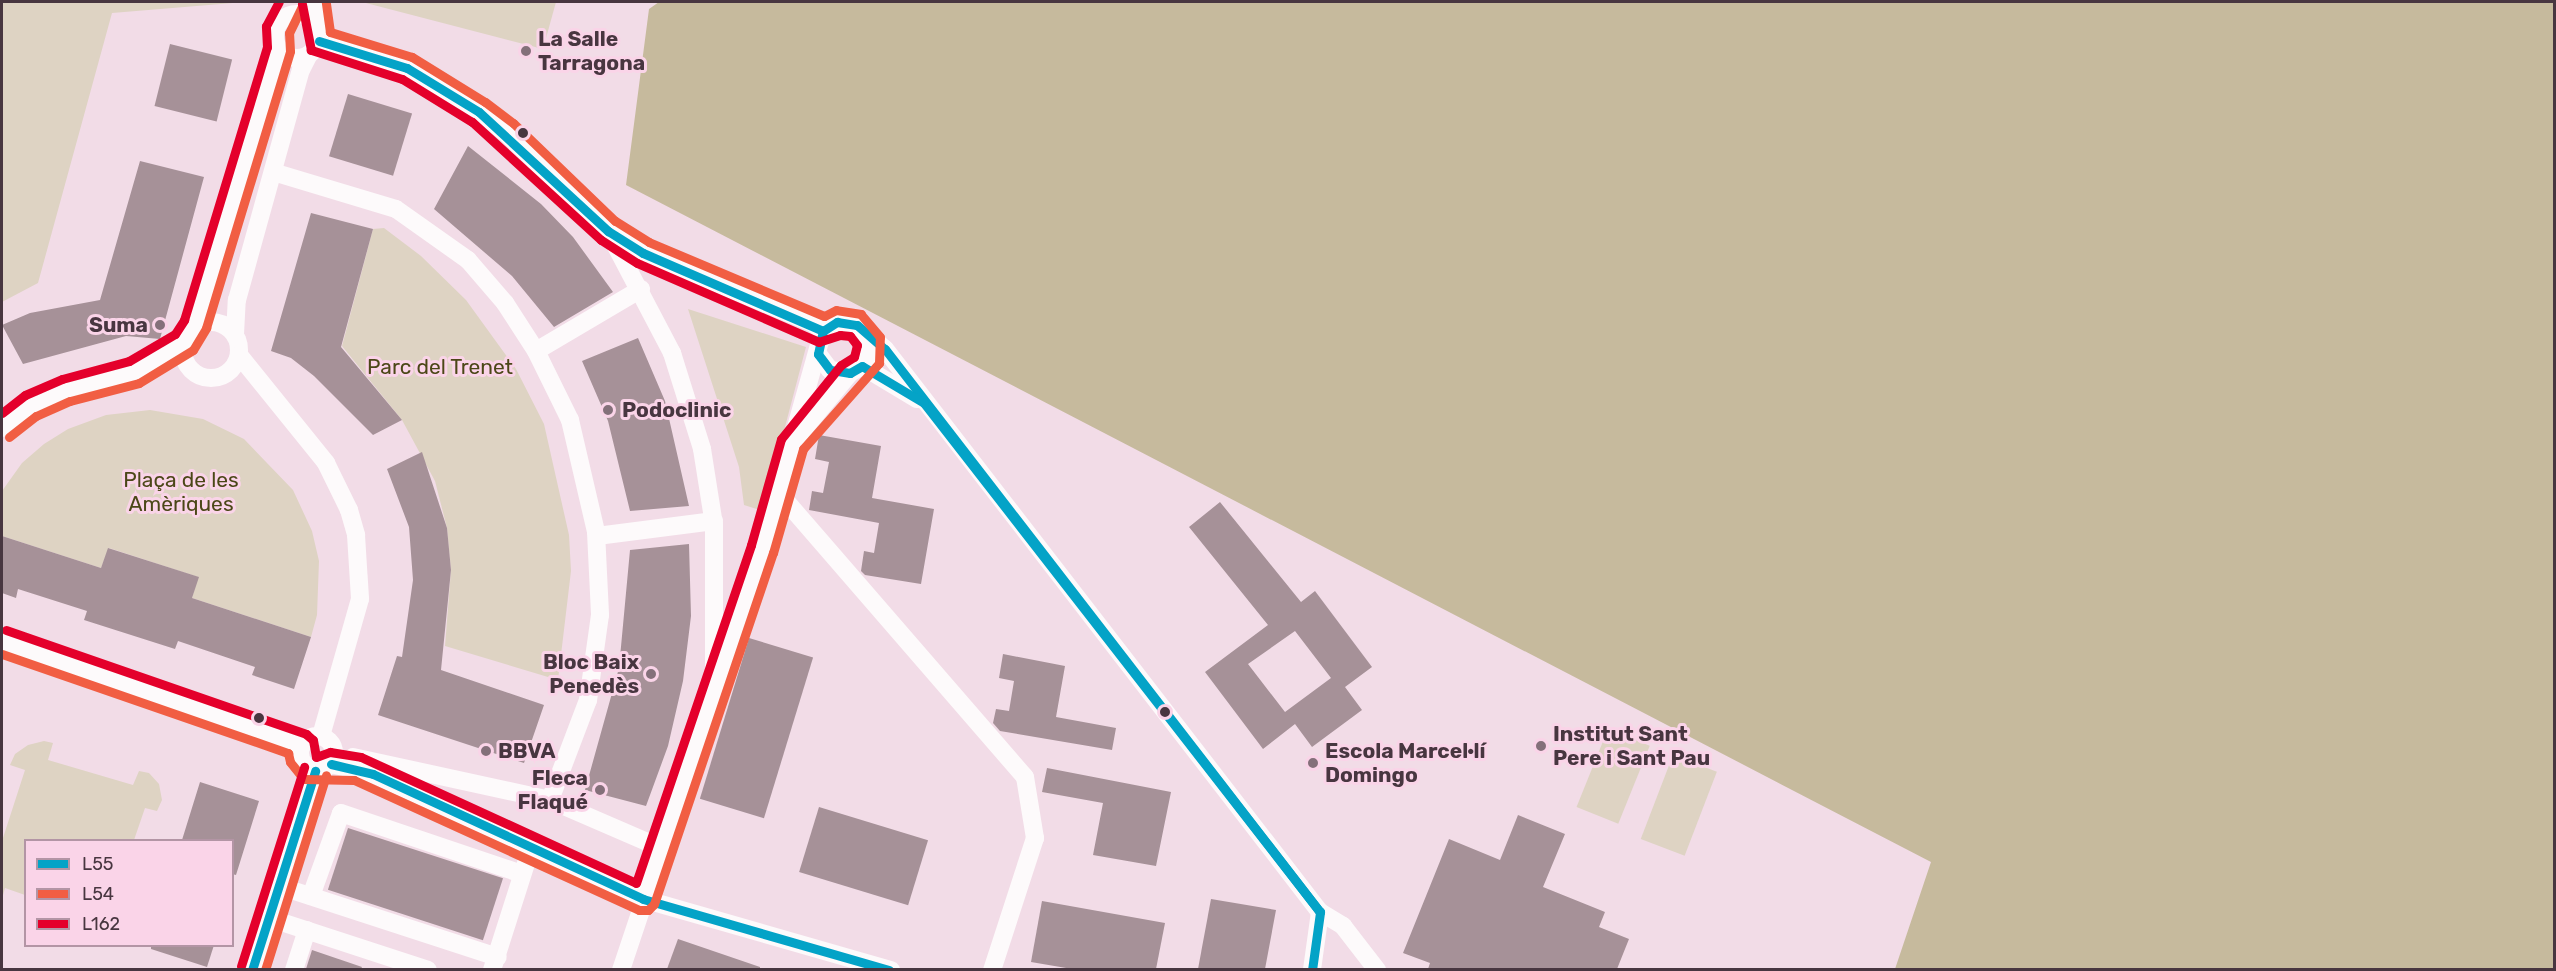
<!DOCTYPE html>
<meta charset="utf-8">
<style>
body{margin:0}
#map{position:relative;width:2556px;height:971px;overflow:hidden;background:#f2dce7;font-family:Rubik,sans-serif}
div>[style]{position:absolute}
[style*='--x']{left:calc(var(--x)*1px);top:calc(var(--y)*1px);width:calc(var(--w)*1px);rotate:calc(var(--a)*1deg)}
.green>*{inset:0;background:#ded3c3;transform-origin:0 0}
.forest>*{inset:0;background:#c6ba9d}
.building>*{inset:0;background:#a69198;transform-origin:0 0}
.street>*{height:18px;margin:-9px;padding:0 9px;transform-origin:9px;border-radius:9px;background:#fdfafb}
.street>.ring{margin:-9px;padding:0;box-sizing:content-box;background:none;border:18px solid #fdfafb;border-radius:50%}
.bus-1>*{height:9px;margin:-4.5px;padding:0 4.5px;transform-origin:4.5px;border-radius:4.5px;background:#04a3c7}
.bus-2>*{height:9px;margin:-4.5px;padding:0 4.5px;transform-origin:4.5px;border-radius:4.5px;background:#f15e43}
.bus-3>*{height:9px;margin:-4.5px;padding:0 4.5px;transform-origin:4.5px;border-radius:4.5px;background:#e4002b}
.dots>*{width:16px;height:16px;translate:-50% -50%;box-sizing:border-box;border:3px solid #fad4e8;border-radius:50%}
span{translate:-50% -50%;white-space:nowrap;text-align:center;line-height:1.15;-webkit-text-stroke:6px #fad4e8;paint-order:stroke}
.poi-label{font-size:21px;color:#483640;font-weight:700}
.left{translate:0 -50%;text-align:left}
.right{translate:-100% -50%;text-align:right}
.park-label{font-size:21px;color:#4b4717}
.frame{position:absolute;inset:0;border:3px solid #483640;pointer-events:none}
.legend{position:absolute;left:24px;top:839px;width:210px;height:108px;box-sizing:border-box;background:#fad4e8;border:2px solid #b395a5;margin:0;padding:8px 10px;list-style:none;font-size:18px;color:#483640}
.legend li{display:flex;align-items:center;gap:12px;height:30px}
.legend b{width:30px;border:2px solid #b395a5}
</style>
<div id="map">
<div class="green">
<i style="clip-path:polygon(2px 2px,245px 2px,112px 13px,38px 283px,2px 302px)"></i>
<i style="clip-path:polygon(362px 2px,556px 2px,543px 49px)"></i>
<i style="clip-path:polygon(384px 228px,421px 256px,466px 300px,516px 369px,544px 424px,569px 535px,571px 571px,558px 680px,445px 646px,451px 570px,447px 528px,435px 481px,402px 420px,342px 346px,373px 229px)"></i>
<i style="clip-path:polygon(688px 309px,806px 347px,763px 511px,744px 505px,739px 467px)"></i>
<i style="clip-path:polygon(150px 410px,203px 419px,244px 439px,293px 490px,312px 531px,319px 561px,317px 615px,311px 637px,192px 598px,198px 577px,109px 548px,101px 568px,2px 536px,2px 491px,22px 463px,44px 444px,68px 429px,106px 415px)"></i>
<i style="left:1608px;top:729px;width:45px;height:84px;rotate:22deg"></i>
<i style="clip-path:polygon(44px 741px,53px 743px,48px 760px,133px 785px,139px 771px,149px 773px,159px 784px,162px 800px,157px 811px,145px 808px,134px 840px,26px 840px,25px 895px,5px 888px,2px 899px,2px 841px,25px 770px,10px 765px,15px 754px,28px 745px)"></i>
<i style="left:1673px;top:755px;width:47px;height:90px;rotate:21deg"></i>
</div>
<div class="forest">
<i style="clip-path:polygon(659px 2px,2554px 2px,2554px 969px,1895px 969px,1931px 862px,626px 185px,649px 9px)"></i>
</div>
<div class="building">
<i style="left:170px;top:44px;width:64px;height:64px;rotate:14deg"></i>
<i style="left:348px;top:94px;width:67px;height:65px;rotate:17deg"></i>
<i style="clip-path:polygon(468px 146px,541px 204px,573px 237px,613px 292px,554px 327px,512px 276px,434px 209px)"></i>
<i style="clip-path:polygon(140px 161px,204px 177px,160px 339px,126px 336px,23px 364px,2px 325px,30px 313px,100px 300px)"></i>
<i style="clip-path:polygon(311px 213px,373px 229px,341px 347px,402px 420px,373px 435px,314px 376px,291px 358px,271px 351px)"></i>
<i style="clip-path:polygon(638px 338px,665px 401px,689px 506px,630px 511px,608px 421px,582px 361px)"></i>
<i style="clip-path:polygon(819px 435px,881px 446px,872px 498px,934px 509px,921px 584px,865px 575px,861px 571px,864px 551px,874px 553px,879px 523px,809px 510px,812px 491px,823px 493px,829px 462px,815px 459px)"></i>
<i style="clip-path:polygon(422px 452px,447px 528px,451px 570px,441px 670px,544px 705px,524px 763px,378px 715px,397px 656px,402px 657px,413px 580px,409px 527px,387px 469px)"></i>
<i style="clip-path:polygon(evenodd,1220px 502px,1301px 602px,1315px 591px,1372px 667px,1345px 687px,1362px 710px,1312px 747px,1295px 724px,1263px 749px,1205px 672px,1268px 625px,1189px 527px,1220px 502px,1295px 631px,1331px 678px,1285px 712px,1248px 664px,1295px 631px)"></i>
<i style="clip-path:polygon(2px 536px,101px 568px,108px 548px,199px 577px,192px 598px,311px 637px,294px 689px,252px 675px,255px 667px,178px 641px,175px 649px,84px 620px,87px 611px,18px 589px,16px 598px,2px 593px)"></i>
<i style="clip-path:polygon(689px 544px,691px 616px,683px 681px,668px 746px,646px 806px,585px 790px,619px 668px,630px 550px)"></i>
<i style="left:749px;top:638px;width:67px;height:168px;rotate:17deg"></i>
<i style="clip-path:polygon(1003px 654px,1065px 666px,1056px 717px,1116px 728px,1112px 750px,1000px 731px,993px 723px,996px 709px,1009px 711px,1014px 681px,999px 678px)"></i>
<i style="clip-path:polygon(1047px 768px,1171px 792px,1156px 866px,1093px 855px,1103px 803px,1042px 792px)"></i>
<i style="clip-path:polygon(200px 782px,259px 801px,236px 875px,232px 874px,232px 840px,182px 840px)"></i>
<i style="left:819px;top:807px;width:114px;height:68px;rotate:17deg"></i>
<i style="clip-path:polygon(1518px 815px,1565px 834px,1543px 887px,1605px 912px,1599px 927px,1629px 939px,1617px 969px,1428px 969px,1430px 963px,1403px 953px,1449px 839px,1500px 860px)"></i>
<i style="left:348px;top:828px;width:163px;height:65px;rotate:18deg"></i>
<i style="clip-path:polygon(1211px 899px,1276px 910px,1265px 969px,1198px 969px)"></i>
<i style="clip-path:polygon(1042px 901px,1165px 923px,1156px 969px,1072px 969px,1031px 962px)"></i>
<i style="clip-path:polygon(678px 939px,760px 967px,760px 969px,667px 969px)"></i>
<i style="clip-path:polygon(151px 945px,214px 945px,207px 967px,151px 949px)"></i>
<i style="clip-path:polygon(312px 950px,362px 967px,361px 969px,306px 969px)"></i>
</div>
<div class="street">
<i style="--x:314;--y:2;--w:22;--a:85"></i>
<i class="ring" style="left:275px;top:14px;width:26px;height:26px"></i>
<i style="--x:319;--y:41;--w:92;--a:17.1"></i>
<i style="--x:407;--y:68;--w:84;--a:31.4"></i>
<i style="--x:479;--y:112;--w:33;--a:38"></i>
<i style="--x:505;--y:132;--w:143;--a:43.9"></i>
<i style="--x:608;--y:231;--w:41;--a:32.2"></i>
<i style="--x:643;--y:253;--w:185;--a:22.5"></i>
<i style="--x:814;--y:324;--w:11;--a:38"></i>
<i style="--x:273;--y:172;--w:128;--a:16.7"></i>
<i style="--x:396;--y:209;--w:88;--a:35.3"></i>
<i style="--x:468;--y:260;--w:57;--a:49.3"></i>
<i style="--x:505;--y:303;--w:57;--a:57.1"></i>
<i style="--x:536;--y:351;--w:77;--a:63.8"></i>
<i style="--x:570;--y:420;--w:115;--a:76.9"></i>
<i style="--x:596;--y:532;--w:83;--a:87.2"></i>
<i style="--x:600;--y:615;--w:86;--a:98"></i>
<i style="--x:588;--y:700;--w:107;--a:110.8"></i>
<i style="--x:609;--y:233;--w:136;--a:62.3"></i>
<i style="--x:672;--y:353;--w:101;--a:72.6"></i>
<i style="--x:702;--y:449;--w:77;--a:81"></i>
<i style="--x:714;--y:525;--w:145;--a:90"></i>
<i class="ring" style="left:183px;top:322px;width:38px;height:38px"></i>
<i style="--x:195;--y:325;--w:289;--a:-73.1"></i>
<i style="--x:863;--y:330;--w:29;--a:41"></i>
<i style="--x:885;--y:349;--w:711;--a:52.31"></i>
<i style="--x:1320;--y:912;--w:59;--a:97.9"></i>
<i style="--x:235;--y:334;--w:34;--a:-87"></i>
<i style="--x:237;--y:300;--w:239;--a:-74.5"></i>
<i style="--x:301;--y:70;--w:18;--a:-63"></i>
<i style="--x:536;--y:351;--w:122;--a:-30.6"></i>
<i style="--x:239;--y:355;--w:139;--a:51.1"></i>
<i style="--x:326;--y:463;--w:52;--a:63.9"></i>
<i style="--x:349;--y:510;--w:26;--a:74"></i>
<i style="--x:356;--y:535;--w:64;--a:86.4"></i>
<i style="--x:360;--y:599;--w:142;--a:105.9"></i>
<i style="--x:862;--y:366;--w:64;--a:31"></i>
<i style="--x:2;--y:428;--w:36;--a:-38"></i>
<i style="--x:30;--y:406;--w:39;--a:-24"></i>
<i style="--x:66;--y:390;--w:70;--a:-14.8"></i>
<i style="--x:134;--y:372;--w:57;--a:-30.6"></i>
<i style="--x:797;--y:437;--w:83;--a:-50.4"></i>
<i style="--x:778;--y:492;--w:377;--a:49.1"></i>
<i style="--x:1025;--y:777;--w:62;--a:80.7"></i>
<i style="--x:1035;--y:838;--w:139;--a:108"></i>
<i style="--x:597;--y:536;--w:118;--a:-7.3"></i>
<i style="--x:2;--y:641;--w:318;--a:19.1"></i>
<i class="ring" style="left:300px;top:736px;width:16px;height:16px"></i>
<i style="--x:353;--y:757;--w:202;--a:12.3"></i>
<i style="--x:550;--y:800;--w:121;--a:23.4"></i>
<i style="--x:331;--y:764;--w:43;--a:13.4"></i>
<i style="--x:373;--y:774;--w:298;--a:24.8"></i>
<i style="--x:643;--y:899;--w:258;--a:16"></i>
<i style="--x:279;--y:886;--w:230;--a:18"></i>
<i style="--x:311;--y:896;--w:88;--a:-70.1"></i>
<i style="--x:341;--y:813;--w:191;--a:18.6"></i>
<i style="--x:1320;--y:912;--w:27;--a:31"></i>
<i style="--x:1343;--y:926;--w:56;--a:52.3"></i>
<i style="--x:269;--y:918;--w:167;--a:18.1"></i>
<i style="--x:252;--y:970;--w:209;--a:-72.4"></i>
<i style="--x:294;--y:970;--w:42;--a:-72"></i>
<i style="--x:492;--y:970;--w:128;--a:-72.3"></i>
<i style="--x:621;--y:970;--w:444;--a:-71.5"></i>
<i style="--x:762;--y:549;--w:226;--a:-74.4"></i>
<i style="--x:823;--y:331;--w:17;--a:-33"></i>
<i style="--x:837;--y:322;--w:20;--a:9"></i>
<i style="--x:857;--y:325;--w:20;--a:53"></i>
<i style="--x:869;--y:341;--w:15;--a:90"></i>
<i style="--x:869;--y:356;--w:12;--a:125"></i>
<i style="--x:862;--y:366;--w:14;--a:150"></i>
<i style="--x:850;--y:373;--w:20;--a:-171"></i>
<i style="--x:830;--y:370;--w:20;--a:-127"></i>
</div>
<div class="bus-1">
<i style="--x:319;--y:41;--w:92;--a:17.1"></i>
<i style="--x:407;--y:68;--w:84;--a:31.4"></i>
<i style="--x:479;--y:112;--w:176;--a:42.7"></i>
<i style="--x:608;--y:231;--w:41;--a:32.2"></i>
<i style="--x:643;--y:253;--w:196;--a:23.4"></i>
<i style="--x:837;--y:322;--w:20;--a:9"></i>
<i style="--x:857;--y:325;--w:37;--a:41"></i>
<i style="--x:885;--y:349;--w:711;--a:52.31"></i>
<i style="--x:1320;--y:912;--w:645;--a:-127.88"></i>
<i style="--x:924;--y:403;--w:72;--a:-149.2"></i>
<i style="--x:862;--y:366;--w:14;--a:150"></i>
<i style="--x:850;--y:373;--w:20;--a:-171"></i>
<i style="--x:830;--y:370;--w:20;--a:-127"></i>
<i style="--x:818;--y:354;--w:24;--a:-78"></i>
<i style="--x:823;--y:331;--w:17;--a:-33"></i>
<i style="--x:331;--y:764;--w:43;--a:13.4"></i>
<i style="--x:373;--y:774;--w:298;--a:24.8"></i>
<i style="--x:643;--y:899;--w:256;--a:16.1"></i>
<i style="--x:252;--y:970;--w:209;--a:-72.4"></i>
<i style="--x:1312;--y:970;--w:59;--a:-82.1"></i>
</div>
<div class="bus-2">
<i style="--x:9;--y:437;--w:34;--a:-38"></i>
<i style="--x:36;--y:416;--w:37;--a:-24"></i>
<i style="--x:70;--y:401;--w:71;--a:-14.6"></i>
<i style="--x:139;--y:383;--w:63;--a:-31.4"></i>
<i style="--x:193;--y:350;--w:26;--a:-59"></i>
<i style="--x:206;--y:328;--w:289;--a:-73.1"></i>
<i style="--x:290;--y:51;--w:18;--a:-93"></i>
<i style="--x:289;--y:33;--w:30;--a:-64"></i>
<i style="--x:2;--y:654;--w:303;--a:19.1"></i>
<i style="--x:288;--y:753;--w:9;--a:77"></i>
<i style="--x:290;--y:762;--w:22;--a:51"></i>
<i style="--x:304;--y:779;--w:50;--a:1.1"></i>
<i style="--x:354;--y:780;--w:313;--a:24.5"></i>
<i style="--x:639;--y:910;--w:9;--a:0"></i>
<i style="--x:648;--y:910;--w:8;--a:-45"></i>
<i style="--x:654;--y:904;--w:371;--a:-71.3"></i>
<i style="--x:773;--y:553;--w:108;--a:-73.9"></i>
<i style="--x:803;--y:449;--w:115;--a:-48.5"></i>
<i style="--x:879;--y:363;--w:26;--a:-88"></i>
<i style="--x:880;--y:337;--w:30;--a:-130"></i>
<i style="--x:861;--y:314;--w:25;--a:-171"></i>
<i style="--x:836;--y:310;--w:13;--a:153"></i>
<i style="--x:824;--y:316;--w:190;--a:-157.1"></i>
<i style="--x:649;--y:242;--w:40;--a:-148"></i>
<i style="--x:615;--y:221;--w:141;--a:-136.1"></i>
<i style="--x:513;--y:123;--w:35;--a:-143"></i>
<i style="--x:485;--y:102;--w:86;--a:-148.3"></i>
<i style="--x:412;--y:57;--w:86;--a:-163"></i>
<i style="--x:330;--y:32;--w:30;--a:-98"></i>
<i style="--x:265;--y:970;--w:204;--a:-72.6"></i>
</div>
<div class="bus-3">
<i style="--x:2;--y:413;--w:29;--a:-38"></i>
<i style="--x:25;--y:395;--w:40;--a:-23.4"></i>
<i style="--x:62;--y:379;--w:69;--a:-15"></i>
<i style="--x:129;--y:361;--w:53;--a:-30.4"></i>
<i style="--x:175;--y:334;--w:17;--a:-57"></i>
<i style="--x:184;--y:320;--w:285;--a:-73.1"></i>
<i style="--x:267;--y:47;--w:21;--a:-93"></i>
<i style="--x:266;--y:26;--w:27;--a:-62"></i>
<i style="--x:6;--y:630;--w:318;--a:19.1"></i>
<i style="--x:306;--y:734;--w:9;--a:41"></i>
<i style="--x:313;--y:740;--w:17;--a:80"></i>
<i style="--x:316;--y:757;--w:15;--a:-20"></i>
<i style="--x:330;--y:752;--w:31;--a:9"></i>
<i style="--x:361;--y:757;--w:302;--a:24.6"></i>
<i style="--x:636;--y:883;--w:357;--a:-71.2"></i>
<i style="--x:751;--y:545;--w:110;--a:-74.2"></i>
<i style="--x:781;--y:439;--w:95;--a:-51"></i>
<i style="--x:841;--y:365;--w:15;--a:-32"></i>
<i style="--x:854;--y:357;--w:12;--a:-76"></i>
<i style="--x:857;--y:345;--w:11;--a:-128"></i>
<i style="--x:850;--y:336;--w:10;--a:-174"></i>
<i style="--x:840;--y:335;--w:22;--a:162"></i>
<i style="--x:819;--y:342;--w:198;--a:-156.5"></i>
<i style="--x:637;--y:263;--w:43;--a:-147.4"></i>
<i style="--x:601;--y:240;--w:175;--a:-137.5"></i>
<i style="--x:472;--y:122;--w:82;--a:-148.4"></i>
<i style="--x:402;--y:79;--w:96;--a:-162.3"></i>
<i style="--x:311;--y:50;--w:47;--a:-101.1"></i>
<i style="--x:241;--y:966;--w:209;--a:-72.4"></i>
</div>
<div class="dots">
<i style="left:526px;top:51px;background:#84707a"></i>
<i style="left:523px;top:133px;background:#483640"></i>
<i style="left:160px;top:325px;background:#84707a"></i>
<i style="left:608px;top:410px;background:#84707a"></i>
<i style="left:651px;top:674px;background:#84707a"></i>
<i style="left:1165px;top:712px;background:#483640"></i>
<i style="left:259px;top:718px;background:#483640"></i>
<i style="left:1541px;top:746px;background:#84707a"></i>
<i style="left:486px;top:751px;background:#84707a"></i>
<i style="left:1313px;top:763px;background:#84707a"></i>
<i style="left:600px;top:790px;background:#84707a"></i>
</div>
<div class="poi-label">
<span class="left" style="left:538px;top:51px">La Salle<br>Tarragona</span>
<span class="right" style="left:148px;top:325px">Suma</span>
<span class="left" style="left:622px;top:410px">Podoclinic</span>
<span class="right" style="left:639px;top:674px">Bloc Baix<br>Penedès</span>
<span class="left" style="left:1553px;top:746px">Institut Sant<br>Pere i Sant Pau</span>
<span class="left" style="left:498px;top:751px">BBVA</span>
<span class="left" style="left:1325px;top:763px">Escola Marcel·lí<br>Domingo</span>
<span class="right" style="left:588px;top:790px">Fleca<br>Flaqué</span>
</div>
<div class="park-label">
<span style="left:440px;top:367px">Parc del Trenet</span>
<span style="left:181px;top:492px">Plaça de les<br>Amèriques</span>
</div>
<div class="frame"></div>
<ul class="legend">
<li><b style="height:8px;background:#04a3c7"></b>L55</li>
<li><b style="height:8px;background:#f15e43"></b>L54</li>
<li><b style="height:8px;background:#e4002b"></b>L162</li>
</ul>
</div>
